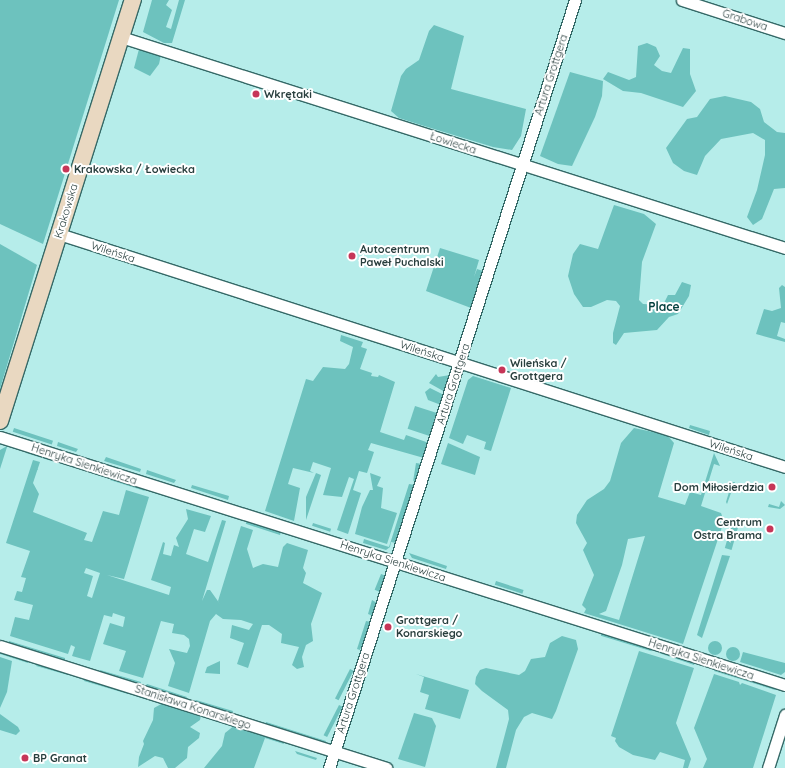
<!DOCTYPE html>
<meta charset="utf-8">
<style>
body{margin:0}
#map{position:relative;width:785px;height:768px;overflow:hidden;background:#b6edea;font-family:Quicksand,sans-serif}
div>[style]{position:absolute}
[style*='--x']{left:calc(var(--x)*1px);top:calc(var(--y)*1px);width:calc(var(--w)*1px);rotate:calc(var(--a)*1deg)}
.green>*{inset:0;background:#6dc2be;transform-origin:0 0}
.round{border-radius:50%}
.roads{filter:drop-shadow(1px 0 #356967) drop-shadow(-1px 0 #356967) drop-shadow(0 1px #356967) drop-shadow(0 -1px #356967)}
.street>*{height:11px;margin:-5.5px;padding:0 5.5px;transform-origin:5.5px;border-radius:5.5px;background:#fff}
.secondary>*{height:16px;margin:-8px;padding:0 8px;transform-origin:8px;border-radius:8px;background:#e9d8c1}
.dots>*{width:11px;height:11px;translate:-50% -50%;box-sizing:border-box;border:2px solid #fff;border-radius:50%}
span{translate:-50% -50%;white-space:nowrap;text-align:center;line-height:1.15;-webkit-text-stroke:4px #fff;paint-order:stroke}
.street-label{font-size:11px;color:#283e3d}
.poi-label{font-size:11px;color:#283e3d;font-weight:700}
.left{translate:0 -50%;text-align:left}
.right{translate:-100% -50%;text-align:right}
.neighbourhood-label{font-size:12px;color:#04403e;font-weight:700}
</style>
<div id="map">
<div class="green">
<i style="clip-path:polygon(0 0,119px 0,43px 244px,0 224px)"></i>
<i style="clip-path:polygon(152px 0,169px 0,166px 5px,172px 10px,166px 27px,171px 29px,179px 0,185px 0,172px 43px,164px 43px,143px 32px)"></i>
<i style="clip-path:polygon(434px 25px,464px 36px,451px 89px,526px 109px,521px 136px,512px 150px,493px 147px,421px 125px,399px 118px,391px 111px,401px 76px,406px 69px,419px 60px,429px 31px)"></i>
<i style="clip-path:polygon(647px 43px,656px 47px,660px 56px,654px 65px,662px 71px,671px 73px,683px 48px,690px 49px,690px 74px,696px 91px,683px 107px,641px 93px,623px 91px,603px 79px,608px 72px,629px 80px,636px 77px,638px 46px)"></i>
<i style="clip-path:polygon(139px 49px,161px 55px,159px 64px,150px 76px,134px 68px)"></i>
<i style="clip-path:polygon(570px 72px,603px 81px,602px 96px,595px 117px,572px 166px,558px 164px,540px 156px)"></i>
<i style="clip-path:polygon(725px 96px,751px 102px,760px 109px,764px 122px,777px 132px,785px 133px,785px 188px,774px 189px,762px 219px,753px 225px,747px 217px,757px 190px,765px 155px,765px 140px,753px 133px,721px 139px,705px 156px,697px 175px,684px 171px,673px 163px,666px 148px,687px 119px,697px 117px,710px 99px)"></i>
<i style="clip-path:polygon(614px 205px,644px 214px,656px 224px,642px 262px,639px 300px,643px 304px,663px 305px,668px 295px,675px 295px,682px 282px,691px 285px,689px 296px,678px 314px,669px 317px,657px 330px,624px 333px,616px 345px,613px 343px,613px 333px,620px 306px,616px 301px,607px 300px,591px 307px,583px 307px,574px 294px,568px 276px,573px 254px,580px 244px,598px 249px)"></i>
<i style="clip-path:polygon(0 244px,37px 265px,0 389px)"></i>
<i style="clip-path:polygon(440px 248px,479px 260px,474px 277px,477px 269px,483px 271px,471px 308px,426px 291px)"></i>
<i style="clip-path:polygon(782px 285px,785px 287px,785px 323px,781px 322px,777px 336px,785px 339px,785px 342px,756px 334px,764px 309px,772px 311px,781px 308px,779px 288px)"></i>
<i style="clip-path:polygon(341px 335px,363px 342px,361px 347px,367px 349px,360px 369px,372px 373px,371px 376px,378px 377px,379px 375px,395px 382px,380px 432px,404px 440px,406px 435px,429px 443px,424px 458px,371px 443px,368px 450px,374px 452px,367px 473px,359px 471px,353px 490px,361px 493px,348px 534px,337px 530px,354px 479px,349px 477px,342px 497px,323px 495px,331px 468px,313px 462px,310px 471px,314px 473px,293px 468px,288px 484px,300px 488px,294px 521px,265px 511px,306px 379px,313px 381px,323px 367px,345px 369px,349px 364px,353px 347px,340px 341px)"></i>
<i style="clip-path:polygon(436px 374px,438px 377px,450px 375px,445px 392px,429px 383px)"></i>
<i style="clip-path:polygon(473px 376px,511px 388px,491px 451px,484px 449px,486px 442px,467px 435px,463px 444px,449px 438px,468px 380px)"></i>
<i style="clip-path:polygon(430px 388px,444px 395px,441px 405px,428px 400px,425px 392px)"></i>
<i style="left:415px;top:406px;width:23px;height:24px;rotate:18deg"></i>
<i style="clip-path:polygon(690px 425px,710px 431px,709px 435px,689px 428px)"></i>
<i style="left:14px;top:428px;width:41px;height:4px;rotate:18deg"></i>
<i style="clip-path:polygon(evenodd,634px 428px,667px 435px,674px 443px,658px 497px,685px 505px,690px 492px,701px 495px,714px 453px,720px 466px,714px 464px,701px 506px,721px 513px,724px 521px,683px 644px,584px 613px,586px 609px,582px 605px,594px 575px,583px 550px,587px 543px,576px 523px,577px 515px,587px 500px,604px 489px,610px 481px,621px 443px,634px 428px,645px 536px,619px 620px,599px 614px,606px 611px,622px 565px,628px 539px,645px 536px)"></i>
<i style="clip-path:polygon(58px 442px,78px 449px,76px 452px,57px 446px)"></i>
<i style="clip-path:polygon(448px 443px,480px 457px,475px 475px,441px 464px)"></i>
<i style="clip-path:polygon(7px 446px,7px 447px,0 469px,0 450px)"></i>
<i style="clip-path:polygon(29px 451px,58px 461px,58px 463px,26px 453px)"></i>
<i style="clip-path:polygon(106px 457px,141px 469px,140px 472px,104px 461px)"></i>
<i style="clip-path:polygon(evenodd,33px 460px,40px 462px,33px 483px,39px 494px,33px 512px,87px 533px,84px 540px,92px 542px,103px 511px,119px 515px,126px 490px,149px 497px,124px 579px,107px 575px,169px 595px,171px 587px,151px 580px,163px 542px,165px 543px,163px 554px,171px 556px,174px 545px,179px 547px,176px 538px,188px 519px,186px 509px,211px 516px,205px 532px,194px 529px,186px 554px,208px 562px,222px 520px,226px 521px,202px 601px,207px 590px,210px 590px,220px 604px,218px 601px,241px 526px,253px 530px,247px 549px,253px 568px,263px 564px,278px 567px,283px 547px,287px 543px,308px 550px,303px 568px,306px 573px,303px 583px,322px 593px,311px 624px,313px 641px,306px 645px,302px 657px,304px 667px,297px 669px,292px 665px,299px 647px,281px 643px,282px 634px,269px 625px,262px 625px,248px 668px,237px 664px,244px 643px,230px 638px,232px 625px,249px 630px,253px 624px,241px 620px,223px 619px,216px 614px,210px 621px,189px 693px,168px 686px,175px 663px,169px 649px,187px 653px,190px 646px,189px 639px,184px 635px,172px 633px,174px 624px,161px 621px,143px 678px,119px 671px,126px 651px,103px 644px,110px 623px,123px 627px,125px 617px,113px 613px,112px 617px,104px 615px,90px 661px,72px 656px,75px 647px,71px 645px,68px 654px,10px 636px,15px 617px,29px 620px,33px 605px,14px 600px,17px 591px,22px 592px,26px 578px,21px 577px,30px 551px,6px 543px,33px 460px,86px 568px,100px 573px,92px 598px,87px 596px,93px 576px,84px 573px,86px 568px)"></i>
<i style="left:416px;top:463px;width:6px;height:18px;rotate:9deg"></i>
<i style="clip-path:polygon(147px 470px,176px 480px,174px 483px,146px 474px)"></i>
<i style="clip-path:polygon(316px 473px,321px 475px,306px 520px,306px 497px)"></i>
<i style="clip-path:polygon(370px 473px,381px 477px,377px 486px,383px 488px,381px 508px,397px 513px,387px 544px,355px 534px,362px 507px,370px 490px,373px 490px)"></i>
<i style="clip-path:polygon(112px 478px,143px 487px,145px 491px,110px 480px)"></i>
<i style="clip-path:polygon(732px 482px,735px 482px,727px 504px,726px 502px)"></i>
<i style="clip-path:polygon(409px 484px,415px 485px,396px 543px,391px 542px,390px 547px,386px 550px,363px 543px,364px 539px,389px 547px)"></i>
<i style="clip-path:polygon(192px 485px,229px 496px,228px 500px,191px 488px)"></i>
<i style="clip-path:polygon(781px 501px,785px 505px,780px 509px,768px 507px,769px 504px,779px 507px)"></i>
<i style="left:247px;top:520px;width:36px;height:4px;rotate:18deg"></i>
<i style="left:313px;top:523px;width:19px;height:3px;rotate:18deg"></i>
<i style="left:732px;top:523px;width:7px;height:26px;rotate:16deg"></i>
<i style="clip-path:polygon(409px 553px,447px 566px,446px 569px,412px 558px)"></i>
<i style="clip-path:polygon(722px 555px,730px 556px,702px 638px,697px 635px)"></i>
<i style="left:381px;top:574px;width:5px;height:17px;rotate:22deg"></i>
<i style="left:496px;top:581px;width:29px;height:4px;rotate:18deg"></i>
<i style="clip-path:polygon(372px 600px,377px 603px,373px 616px,368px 614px)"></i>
<i style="clip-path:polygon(366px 621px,371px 622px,360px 650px,357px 649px)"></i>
<i style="left:602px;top:632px;width:53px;height:4px;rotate:17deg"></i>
<i style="clip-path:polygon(562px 636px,576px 640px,578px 649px,556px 711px,552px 719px,532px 713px,524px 717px,516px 730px,506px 768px,496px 768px,509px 719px,508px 710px,482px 691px,475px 684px,476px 677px,480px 670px,486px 668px,519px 675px,525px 671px,531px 659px,545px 657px,550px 643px)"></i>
<i style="clip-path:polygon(9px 641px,65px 658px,65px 661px,8px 643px)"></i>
<i class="round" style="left:708px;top:641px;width:14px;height:14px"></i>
<i class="round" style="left:726px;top:647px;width:14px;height:14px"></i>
<i style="clip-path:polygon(0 651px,28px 661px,28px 663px,0 654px)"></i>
<i style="clip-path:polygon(639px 651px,694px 668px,676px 723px,691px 759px,688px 768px,683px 768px,685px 760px,660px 752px,655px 760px,633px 755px,619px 747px,615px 741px,616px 738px,611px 736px)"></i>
<i style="clip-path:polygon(661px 651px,695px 662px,694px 665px,659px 653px)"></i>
<i style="clip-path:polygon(743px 652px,785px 663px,785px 672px,781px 675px,740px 662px)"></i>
<i style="clip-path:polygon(0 657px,12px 661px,7px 692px,0 708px)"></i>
<i style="clip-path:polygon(220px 661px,220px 674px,205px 673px,207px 667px)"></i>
<i style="left:37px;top:663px;width:33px;height:3px;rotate:16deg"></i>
<i style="clip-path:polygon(714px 668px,777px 688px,775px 690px,714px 671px)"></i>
<i style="left:350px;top:669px;width:4px;height:33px;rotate:27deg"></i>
<i style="clip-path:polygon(100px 670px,141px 682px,140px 685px,100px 672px)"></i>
<i style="clip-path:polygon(416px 674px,469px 690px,460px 719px,425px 709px,429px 695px,420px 692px,424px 677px)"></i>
<i style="clip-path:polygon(714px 674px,739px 682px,740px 685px,742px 683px,776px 695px,753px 768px,703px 768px,707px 759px,694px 728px)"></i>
<i style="clip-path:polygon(83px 677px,127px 691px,128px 694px,84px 681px)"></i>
<i style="clip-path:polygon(147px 684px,187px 697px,186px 699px,145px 687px)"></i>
<i style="clip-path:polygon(360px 688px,362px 689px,344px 739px)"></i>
<i style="clip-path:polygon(196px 700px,233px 711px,232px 714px,194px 702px)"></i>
<i style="clip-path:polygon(163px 703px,201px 715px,200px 720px,190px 727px,200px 733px,199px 738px,188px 747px,187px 758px,175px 768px,168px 768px,163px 758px,155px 756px,138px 767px,139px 757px,144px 744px,143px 741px,153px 720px,154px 708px)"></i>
<i style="left:339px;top:705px;width:4px;height:34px;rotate:27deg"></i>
<i style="clip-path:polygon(414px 713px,432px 718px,436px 726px,425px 767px,398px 759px)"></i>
<i style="clip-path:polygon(0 714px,18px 727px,20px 731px,16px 735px,0 730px)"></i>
<i style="clip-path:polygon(266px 722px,326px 741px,326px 743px,265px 725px)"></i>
<i style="clip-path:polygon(235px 725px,283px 741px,284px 744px,265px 738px,254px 768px,204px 768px,222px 746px,225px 733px)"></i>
<i style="clip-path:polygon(295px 751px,317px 758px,316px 760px,297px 754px)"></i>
</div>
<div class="roads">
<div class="street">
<i style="--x:682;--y:0;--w:108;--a:17.8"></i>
<i style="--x:121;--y:37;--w:697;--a:17.63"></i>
<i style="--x:59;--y:234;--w:762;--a:17.79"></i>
<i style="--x:0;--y:437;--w:823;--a:17.53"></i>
<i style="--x:0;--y:646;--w:405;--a:17.5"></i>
<i style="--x:329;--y:768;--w:806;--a:-72.24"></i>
<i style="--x:768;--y:768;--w:56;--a:-72.2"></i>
</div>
<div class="secondary">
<i style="--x:0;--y:421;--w:442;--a:-72.5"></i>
</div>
</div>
<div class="dots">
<i style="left:256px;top:94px;background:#c63658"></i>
<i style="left:66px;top:169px;background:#c63658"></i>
<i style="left:352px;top:256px;background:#c63658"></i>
<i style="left:502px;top:370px;background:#c63658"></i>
<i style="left:772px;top:487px;background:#c63658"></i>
<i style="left:770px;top:529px;background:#c63658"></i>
<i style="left:388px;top:627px;background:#c63658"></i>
<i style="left:25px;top:758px;background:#c63658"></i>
</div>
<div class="street-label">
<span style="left:745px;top:20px;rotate:18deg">Grabowa</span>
<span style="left:551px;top:75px;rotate:-72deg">Artura Grottgera</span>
<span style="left:453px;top:143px;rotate:18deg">Łowiecka</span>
<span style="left:66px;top:211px;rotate:-73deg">Krakowska</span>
<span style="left:113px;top:252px;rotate:18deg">Wileńska</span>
<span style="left:422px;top:351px;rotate:18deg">Wileńska</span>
<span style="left:453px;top:384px;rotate:-72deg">Artura Grottgera</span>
<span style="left:731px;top:450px;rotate:18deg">Wileńska</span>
<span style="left:84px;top:464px;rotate:18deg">Henryka Sienkiewicza</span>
<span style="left:393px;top:561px;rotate:18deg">Henryka Sienkiewicza</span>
<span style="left:701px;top:659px;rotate:18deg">Henryka Sienkiewicza</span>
<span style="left:353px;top:693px;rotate:-72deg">Artura Grottgera</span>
<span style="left:193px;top:707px;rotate:18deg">Stanisława Konarskiego</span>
</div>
<div class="poi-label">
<span class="left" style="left:264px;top:94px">Wkrętaki</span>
<span class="left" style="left:74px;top:169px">Krakowska / Łowiecka</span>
<span class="left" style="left:360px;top:256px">Autocentrum<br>Paweł Puchalski</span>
<span class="left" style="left:510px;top:370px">Wileńska /<br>Grottgera</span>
<span class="right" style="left:764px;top:487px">Dom Miłosierdzia</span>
<span class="right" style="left:762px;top:529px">Centrum<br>Ostra Brama</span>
<span class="left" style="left:396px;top:627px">Grottgera /<br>Konarskiego</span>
<span class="left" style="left:33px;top:758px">BP Granat</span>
</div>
<div class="neighbourhood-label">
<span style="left:664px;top:307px">Place</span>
</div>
</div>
